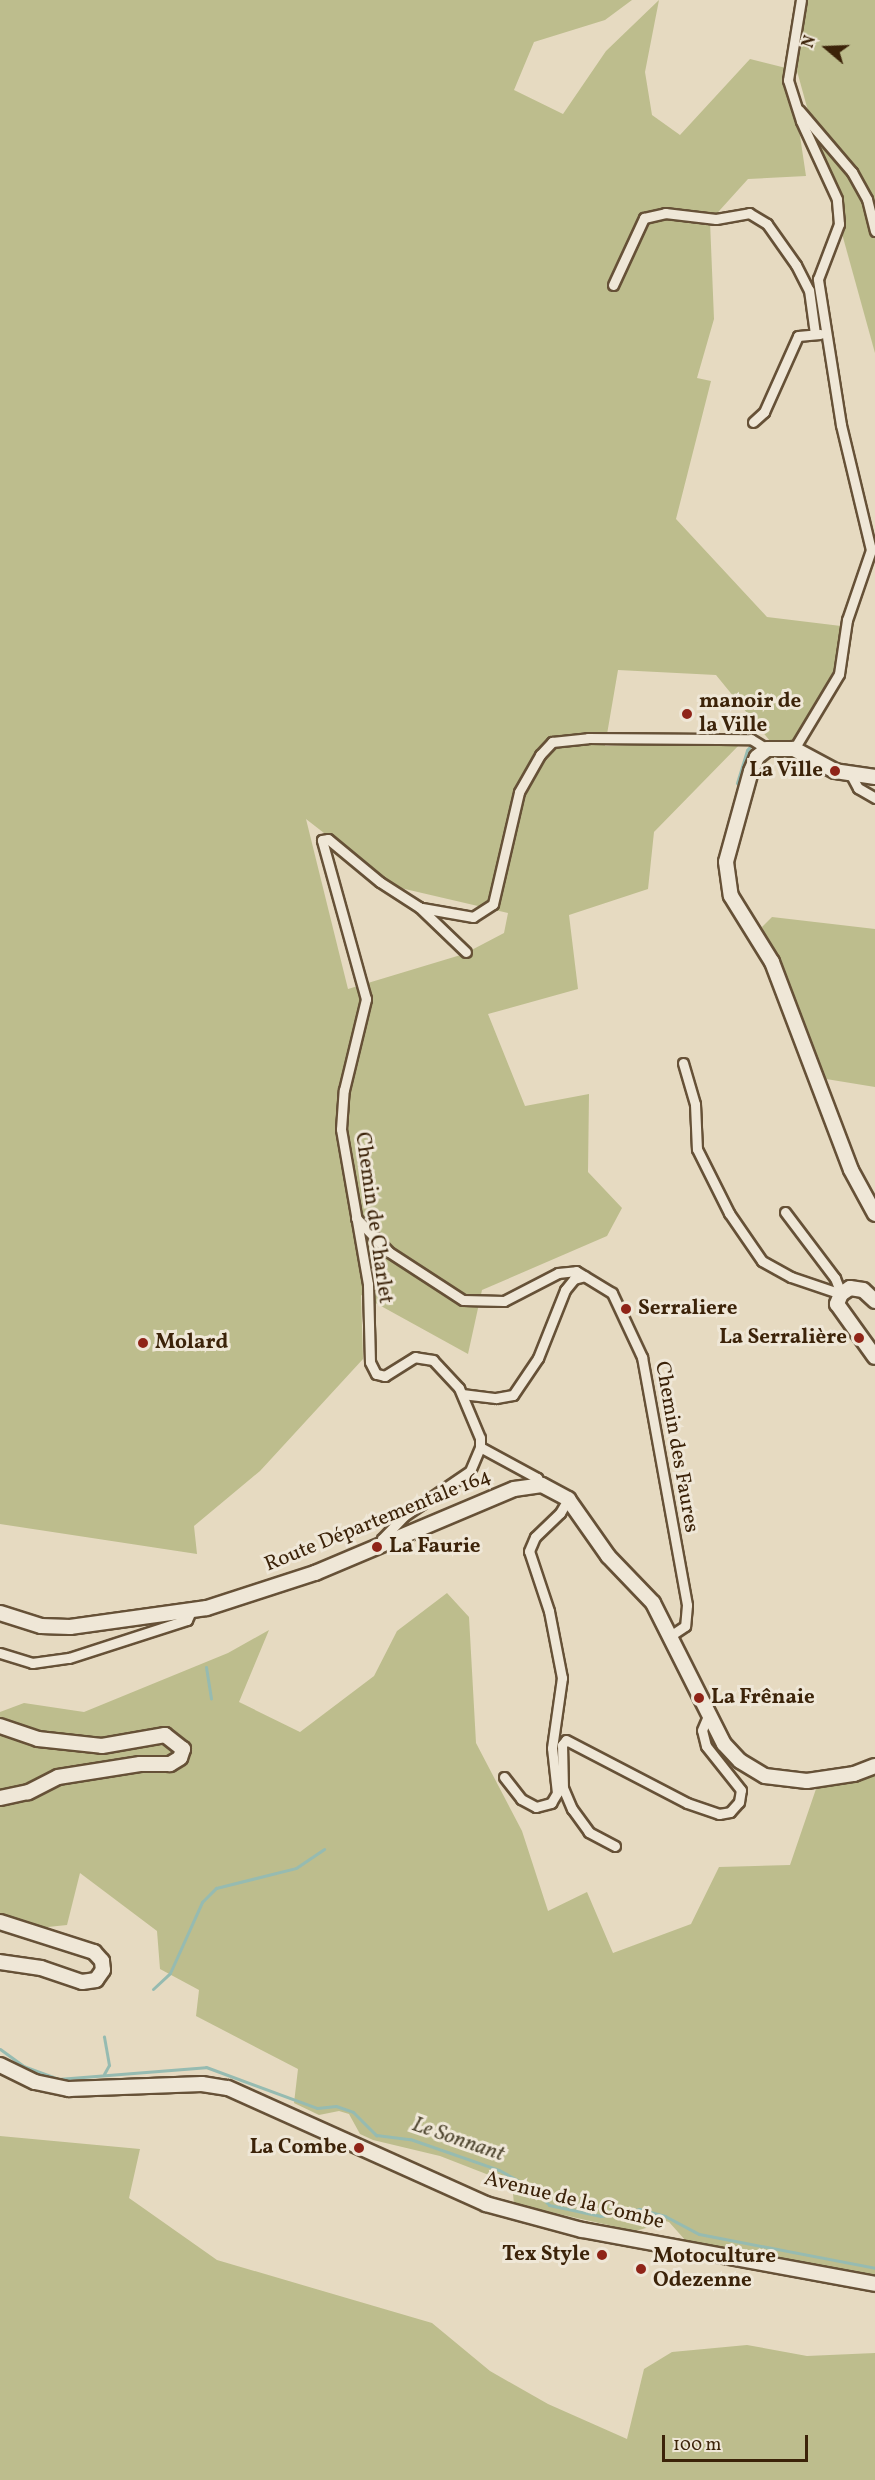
<!DOCTYPE html>
<meta charset="utf-8">
<style>
body{margin:0}
#map{position:relative;width:875px;height:2480px;overflow:hidden;background:#e6dac1;font-family:Vollkorn,serif}
div>[style]{position:absolute}
[style*='--x']{left:calc(var(--x)*1px);top:calc(var(--y)*1px);width:calc(var(--w)*1px);rotate:calc(var(--a)*1deg)}
.green>*{inset:0;background:#bdbd8d}
.stream>*{height:3px;margin:-1.5px;padding:0 1.5px;transform-origin:1.5px;border-radius:1.5px;background:#96bbb1}
.roads{filter:drop-shadow(2px 0 #665137) drop-shadow(-2px 0 #665137) drop-shadow(0 2px #665137) drop-shadow(0 -2px #665137)}
.street>*{height:9px;margin:-4.5px;padding:0 4.5px;transform-origin:4.5px;border-radius:4.5px;background:#efe7d7}
.secondary>*{height:14px;margin:-7px;padding:0 7px;transform-origin:7px;border-radius:7px;background:#efe7d7}
.dots>*{width:16px;height:16px;translate:-50% -50%;box-sizing:border-box;border:3px solid #efe7d7;border-radius:50%}
span{translate:-50% -50%;white-space:nowrap;text-align:center;line-height:1.15;-webkit-text-stroke:6px #efe7d7;paint-order:stroke}
.poi-label{font-size:21px;color:#3c2309;font-weight:700}
.left{translate:0 -50%;text-align:left}
.right{translate:-100% -50%;text-align:right}
.street-label{font-size:21px;color:#3c2309}
.water-label{font-size:22px;color:#524933;font-style:italic}
.north{position:absolute;left:797px;top:18px;width:60px;height:60px;-webkit-text-stroke:4px #efe7d7;paint-order:stroke;rotate:289deg;font-size:16px;font-weight:700;line-height:24px;text-align:center;color:#3c2309}
.north::after{content:'';display:block;margin:auto;width:21px;height:27px;background:#3c2309;clip-path:polygon(50% 0,100% 100%,50% 72%,0 100%)}
.scale{position:absolute;left:662px;top:2435px;width:146px;height:27px;box-sizing:border-box;border:3px solid #3c2309;border-top:0;padding-left:8px;font-size:18px;line-height:21px;white-space:nowrap;color:#3c2309;-webkit-text-stroke:4px #efe7d7;paint-order:stroke}
</style>
<div id="map">
<div class="green">
<i style="clip-path:polygon(evenodd,0 0,632px 0,605px 20px,534px 42px,514px 90px,563px 114px,606px 51px,659px 0,645px 72px,652px 115px,680px 135px,750px 59px,790px 69px,806px 176px,748px 179px,710px 221px,714px 319px,697px 378px,711px 381px,676px 519px,767px 617px,841px 626px,835px 668px,794px 743px,770px 741px,716px 675px,618px 670px,605px 746px,742px 742px,654px 832px,648px 889px,569px 915px,578px 989px,488px 1014px,525px 1106px,589px 1094px,588px 1172px,622px 1208px,607px 1236px,482px 1290px,468px 1354px,361px 1295px,363px 1359px,260px 1471px,194px 1526px,197px 1554px,0 1524px,0 0,306px 819px,392px 886px,508px 913px,504px 933px,464px 954px,348px 989px,306px 819px)"></i>
<i style="clip-path:polygon(805px 0,875px 0,875px 353px,797px 71px)"></i>
<i style="clip-path:polygon(772px 917px,875px 929px,875px 1087px,820px 1078px,762px 927px)"></i>
<i style="clip-path:polygon(447px 1593px,469px 1617px,476px 1743px,522px 1831px,548px 1911px,587px 1892px,613px 1953px,691px 1924px,719px 1867px,790px 1865px,817px 1786px,875px 1767px,875px 2275px,686px 2241px,669px 2222px,658px 2219px,650px 2227px,635px 2231px,514px 2204px,512px 2184px,440px 2156px,373px 2140px,360px 2134px,349px 2114px,339px 2111px,319px 2115px,294px 2103px,298px 2069px,196px 2016px,199px 1990px,160px 1969px,157px 1931px,80px 1873px,67px 1925px,0 1932px,0 1712px,24px 1703px,84px 1712px,228px 1653px,269px 1630px,239px 1702px,300px 1732px,374px 1676px,397px 1631px)"></i>
<i style="clip-path:polygon(0 2136px,140px 2149px,129px 2198px,217px 2260px,432px 2323px,490px 2371px,548px 2404px,627px 2439px,644px 2369px,672px 2352px,747px 2345px,807px 2356px,875px 2353px,875px 2480px,0 2480px)"></i>
</div>
<div class="stream">
<i style="--x:737;--y:783;--w:34;--a:-73"></i>
<i style="--x:747;--y:750;--w:9;--a:-49"></i>
<i style="--x:206;--y:1667;--w:32;--a:81"></i>
<i style="--x:153;--y:1989;--w:23;--a:-43"></i>
<i style="--x:170;--y:1973;--w:78;--a:-65.7"></i>
<i style="--x:202;--y:1902;--w:20;--a:-45"></i>
<i style="--x:216;--y:1888;--w:82;--a:-14"></i>
<i style="--x:296;--y:1868;--w:34;--a:-34"></i>
<i style="--x:0;--y:2049;--w:29;--a:36"></i>
<i style="--x:23;--y:2066;--w:37;--a:20"></i>
<i style="--x:58;--y:2079;--w:148;--a:-4.6"></i>
<i style="--x:206;--y:2067;--w:118;--a:20.3"></i>
<i style="--x:317;--y:2108;--w:19;--a:-6"></i>
<i style="--x:336;--y:2106;--w:18;--a:19"></i>
<i style="--x:353;--y:2112;--w:33;--a:45"></i>
<i style="--x:376;--y:2135;--w:34;--a:7"></i>
<i style="--x:410;--y:2139;--w:94;--a:19.2"></i>
<i style="--x:499;--y:2170;--w:35;--a:29"></i>
<i style="--x:530;--y:2187;--w:26;--a:43"></i>
<i style="--x:549;--y:2205;--w:53;--a:11.9"></i>
<i style="--x:601;--y:2216;--w:39;--a:-10"></i>
<i style="--x:639;--y:2209;--w:27;--a:15"></i>
<i style="--x:665;--y:2216;--w:38;--a:28"></i>
<i style="--x:699;--y:2234;--w:179;--a:10.9"></i>
<i style="--x:104;--y:2074;--w:10;--a:-61"></i>
<i style="--x:109;--y:2065;--w:29;--a:-100"></i>
</div>
<div class="roads">
<div class="street">
<i style="--x:799;--y:110;--w:82;--a:49.5"></i>
<i style="--x:852;--y:172;--w:31;--a:61"></i>
<i style="--x:867;--y:199;--w:33;--a:76"></i>
<i style="--x:613;--y:285;--w:74;--a:-65.2"></i>
<i style="--x:644;--y:218;--w:22;--a:-13"></i>
<i style="--x:665;--y:213;--w:51;--a:6.7"></i>
<i style="--x:716;--y:219;--w:34;--a:-10"></i>
<i style="--x:749;--y:213;--w:21;--a:31"></i>
<i style="--x:767;--y:224;--w:50;--a:54.7"></i>
<i style="--x:796;--y:265;--w:28;--a:63"></i>
<i style="--x:809;--y:290;--w:44;--a:82.2"></i>
<i style="--x:753;--y:422;--w:15;--a:-42"></i>
<i style="--x:764;--y:412;--w:83;--a:-65.9"></i>
<i style="--x:798;--y:336;--w:22;--a:-5"></i>
<i style="--x:794;--y:749;--w:87;--a:-59"></i>
<i style="--x:839;--y:674;--w:55;--a:-81.6"></i>
<i style="--x:847;--y:620;--w:74;--a:-71.1"></i>
<i style="--x:871;--y:550;--w:129;--a:-103.5"></i>
<i style="--x:841;--y:425;--w:148;--a:-99"></i>
<i style="--x:818;--y:279;--w:59;--a:-69.1"></i>
<i style="--x:839;--y:224;--w:25;--a:-95"></i>
<i style="--x:837;--y:199;--w:86;--a:-114.8"></i>
<i style="--x:801;--y:121;--w:43;--a:-107.6"></i>
<i style="--x:788;--y:80;--w:81;--a:-80.8"></i>
<i style="--x:851;--y:775;--w:15;--a:62"></i>
<i style="--x:858;--y:788;--w:20;--a:30"></i>
<i style="--x:422;--y:908;--w:52;--a:10"></i>
<i style="--x:473;--y:917;--w:24;--a:-33"></i>
<i style="--x:493;--y:904;--w:115;--a:-76.9"></i>
<i style="--x:519;--y:792;--w:43;--a:-60.4"></i>
<i style="--x:540;--y:755;--w:18;--a:-47"></i>
<i style="--x:552;--y:742;--w:36;--a:-6"></i>
<i style="--x:588;--y:738;--w:163;--a:0.4"></i>
<i style="--x:751;--y:739;--w:19;--a:32"></i>
<i style="--x:683;--y:1063;--w:43;--a:73.7"></i>
<i style="--x:695;--y:1104;--w:45;--a:87.5"></i>
<i style="--x:697;--y:1149;--w:72;--a:63.4"></i>
<i style="--x:729;--y:1213;--w:58;--a:55.5"></i>
<i style="--x:762;--y:1261;--w:33;--a:29"></i>
<i style="--x:791;--y:1277;--w:53;--a:18.8"></i>
<i style="--x:785;--y:1212;--w:83;--a:52.9"></i>
<i style="--x:835;--y:1278;--w:17;--a:69"></i>
<i style="--x:356;--y:1218;--w:47;--a:45.9"></i>
<i style="--x:389;--y:1252;--w:88;--a:33"></i>
<i style="--x:463;--y:1300;--w:41;--a:1.4"></i>
<i style="--x:504;--y:1301;--w:61;--a:-27.4"></i>
<i style="--x:558;--y:1273;--w:18;--a:-6"></i>
<i style="--x:576;--y:1271;--w:42;--a:31.4"></i>
<i style="--x:612;--y:1293;--w:71;--a:64.9"></i>
<i style="--x:642;--y:1357;--w:252;--a:79.7"></i>
<i style="--x:687;--y:1605;--w:21;--a:95"></i>
<i style="--x:685;--y:1626;--w:18;--a:146"></i>
<i style="--x:462;--y:1394;--w:34;--a:7"></i>
<i style="--x:496;--y:1398;--w:17;--a:-10"></i>
<i style="--x:513;--y:1395;--w:45;--a:-56"></i>
<i style="--x:538;--y:1358;--w:73;--a:-68.3"></i>
<i style="--x:565;--y:1290;--w:14;--a:-51"></i>
<i style="--x:574;--y:1279;--w:11;--a:-15"></i>
<i style="--x:480;--y:1447;--w:65;--a:28.5"></i>
<i style="--x:537;--y:1478;--w:9;--a:54"></i>
<i style="--x:382;--y:1545;--w:6;--a:-90"></i>
<i style="--x:382;--y:1539;--w:32;--a:-46"></i>
<i style="--x:404;--y:1516;--w:80;--a:-34.3"></i>
<i style="--x:470;--y:1471;--w:26;--a:-67"></i>
<i style="--x:480;--y:1447;--w:9;--a:-90"></i>
<i style="--x:480;--y:1438;--w:54;--a:-112.8"></i>
<i style="--x:459;--y:1388;--w:38;--a:-133"></i>
<i style="--x:433;--y:1360;--w:18;--a:-171"></i>
<i style="--x:415;--y:1357;--w:36;--a:148"></i>
<i style="--x:385;--y:1376;--w:9;--a:-167"></i>
<i style="--x:376;--y:1374;--w:13;--a:-117"></i>
<i style="--x:370;--y:1362;--w:78;--a:-91.5"></i>
<i style="--x:368;--y:1284;--w:157;--a:-99.9"></i>
<i style="--x:341;--y:1129;--w:39;--a:-86"></i>
<i style="--x:344;--y:1090;--w:94;--a:-76.4"></i>
<i style="--x:366;--y:999;--w:165;--a:-105.5"></i>
<i style="--x:322;--y:840;--w:6;--a:-9"></i>
<i style="--x:328;--y:839;--w:67;--a:39.6"></i>
<i style="--x:380;--y:882;--w:46;--a:32.7"></i>
<i style="--x:419;--y:907;--w:65;--a:43.8"></i>
<i style="--x:0;--y:1653;--w:34;--a:17"></i>
<i style="--x:32;--y:1663;--w:37;--a:-8"></i>
<i style="--x:69;--y:1658;--w:124;--a:-17.9"></i>
<i style="--x:187;--y:1620;--w:10;--a:-66"></i>
<i style="--x:504;--y:1777;--w:28;--a:52"></i>
<i style="--x:521;--y:1799;--w:17;--a:28"></i>
<i style="--x:536;--y:1807;--w:16;--a:-15"></i>
<i style="--x:551;--y:1803;--w:12;--a:-59"></i>
<i style="--x:557;--y:1793;--w:45;--a:-96.3"></i>
<i style="--x:552;--y:1748;--w:71;--a:-81.9"></i>
<i style="--x:562;--y:1678;--w:68;--a:-101"></i>
<i style="--x:549;--y:1611;--w:63;--a:-108.4"></i>
<i style="--x:529;--y:1551;--w:15;--a:-67"></i>
<i style="--x:535;--y:1537;--w:35;--a:-44"></i>
<i style="--x:560;--y:1513;--w:16;--a:-60"></i>
<i style="--x:615;--y:1846;--w:30;--a:-152"></i>
<i style="--x:589;--y:1832;--w:29;--a:-126"></i>
<i style="--x:572;--y:1809;--w:23;--a:-113"></i>
<i style="--x:563;--y:1788;--w:43;--a:-91.3"></i>
<i style="--x:562;--y:1745;--w:6;--a:-51"></i>
<i style="--x:566;--y:1740;--w:136;--a:27.5"></i>
<i style="--x:687;--y:1803;--w:34;--a:19"></i>
<i style="--x:719;--y:1814;--w:11;--a:-10"></i>
<i style="--x:730;--y:1812;--w:13;--a:-48"></i>
<i style="--x:739;--y:1802;--w:12;--a:-81"></i>
<i style="--x:741;--y:1790;--w:56;--a:-128.5"></i>
<i style="--x:706;--y:1746;--w:16;--a:-104"></i>
<i style="--x:702;--y:1730;--w:15;--a:-67"></i>
</div>
<div class="secondary">
<i style="--x:875;--y:777;--w:40;--a:-171.5"></i>
<i style="--x:835;--y:771;--w:47;--a:-151.8"></i>
<i style="--x:794;--y:749;--w:27;--a:180"></i>
<i style="--x:767;--y:749;--w:13;--a:141"></i>
<i style="--x:757;--y:757;--w:15;--a:113"></i>
<i style="--x:751;--y:771;--w:94;--a:105.4"></i>
<i style="--x:726;--y:862;--w:34;--a:82"></i>
<i style="--x:731;--y:896;--w:78;--a:58.2"></i>
<i style="--x:772;--y:962;--w:222;--a:69.2"></i>
<i style="--x:851;--y:1170;--w:50;--a:61.4"></i>
<i style="--x:875;--y:1301;--w:16;--a:-137"></i>
<i style="--x:863;--y:1290;--w:13;--a:-171"></i>
<i style="--x:850;--y:1288;--w:11;--a:146"></i>
<i style="--x:841;--y:1294;--w:11;--a:112"></i>
<i style="--x:837;--y:1304;--w:65;--a:54.4"></i>
<i style="--x:0;--y:1613;--w:43;--a:17.6"></i>
<i style="--x:41;--y:1626;--w:29;--a:2"></i>
<i style="--x:70;--y:1627;--w:138;--a:-7.9"></i>
<i style="--x:207;--y:1608;--w:114;--a:-18"></i>
<i style="--x:315;--y:1573;--w:216;--a:-22.9"></i>
<i style="--x:514;--y:1489;--w:28;--a:-8"></i>
<i style="--x:542;--y:1485;--w:30;--a:28"></i>
<i style="--x:568;--y:1499;--w:70;--a:54.9"></i>
<i style="--x:608;--y:1556;--w:65;--a:46.2"></i>
<i style="--x:653;--y:1603;--w:158;--a:63.3"></i>
<i style="--x:724;--y:1744;--w:23;--a:47"></i>
<i style="--x:740;--y:1761;--w:29;--a:31"></i>
<i style="--x:765;--y:1776;--w:42;--a:6.8"></i>
<i style="--x:807;--y:1781;--w:48;--a:-8.5"></i>
<i style="--x:854;--y:1774;--w:22;--a:-21"></i>
<i style="--x:0;--y:1726;--w:40;--a:18.9"></i>
<i style="--x:38;--y:1739;--w:64;--a:6.2"></i>
<i style="--x:102;--y:1746;--w:64;--a:-9.9"></i>
<i style="--x:165;--y:1735;--w:23;--a:38"></i>
<i style="--x:183;--y:1749;--w:9;--a:108"></i>
<i style="--x:180;--y:1758;--w:12;--a:149"></i>
<i style="--x:170;--y:1764;--w:30;--a:180"></i>
<i style="--x:140;--y:1764;--w:83;--a:171"></i>
<i style="--x:58;--y:1777;--w:34;--a:153"></i>
<i style="--x:28;--y:1792;--w:29;--a:168"></i>
<i style="--x:0;--y:1922;--w:99;--a:17.7"></i>
<i style="--x:94;--y:1952;--w:12;--a:48"></i>
<i style="--x:102;--y:1961;--w:9;--a:84"></i>
<i style="--x:103;--y:1970;--w:12;--a:125"></i>
<i style="--x:96;--y:1980;--w:14;--a:172"></i>
<i style="--x:82;--y:1982;--w:43;--a:-161.1"></i>
<i style="--x:41;--y:1968;--w:41;--a:-171.7"></i>
<i style="--x:0;--y:2065;--w:39;--a:26"></i>
<i style="--x:35;--y:2082;--w:35;--a:12"></i>
<i style="--x:69;--y:2089;--w:133;--a:-2.2"></i>
<i style="--x:202;--y:2084;--w:26;--a:9"></i>
<i style="--x:228;--y:2088;--w:283;--a:24.2"></i>
<i style="--x:486;--y:2204;--w:99;--a:15.2"></i>
<i style="--x:582;--y:2230;--w:298;--a:10.4"></i>
</div>
</div>
<div class="dots">
<i style="left:687px;top:714px;background:#8f2418"></i>
<i style="left:835px;top:771px;background:#8f2418"></i>
<i style="left:626px;top:1309px;background:#8f2418"></i>
<i style="left:859px;top:1338px;background:#8f2418"></i>
<i style="left:143px;top:1343px;background:#8f2418"></i>
<i style="left:377px;top:1547px;background:#8f2418"></i>
<i style="left:699px;top:1698px;background:#8f2418"></i>
<i style="left:359px;top:2148px;background:#8f2418"></i>
<i style="left:602px;top:2255px;background:#8f2418"></i>
<i style="left:641px;top:2269px;background:#8f2418"></i>
</div>
<div class="poi-label">
<span class="left" style="left:699px;top:714px">manoir de<br>la Ville</span>
<span class="right" style="left:823px;top:771px">La Ville</span>
<span class="left" style="left:638px;top:1309px">Serraliere</span>
<span class="right" style="left:847px;top:1338px">La Serralière</span>
<span class="left" style="left:155px;top:1343px">Molard</span>
<span class="left" style="left:389px;top:1547px">La Faurie</span>
<span class="left" style="left:711px;top:1698px">La Frênaie</span>
<span class="right" style="left:347px;top:2148px">La Combe</span>
<span class="right" style="left:590px;top:2255px">Tex Style</span>
<span class="left" style="left:653px;top:2269px">Motoculture<br>Odezenne</span>
</div>
<div class="street-label">
<span style="left:373px;top:1218px;rotate:82deg">Chemin de Charlet</span>
<span style="left:676px;top:1447px;rotate:80deg">Chemin des Faures</span>
<span style="left:378px;top:1521px;rotate:-22deg">Route Départementale 164</span>
<span style="left:574px;top:2201px;rotate:14deg">Avenue de la Combe</span>
</div>
<div class="water-label">
<span style="left:458px;top:2140px;rotate:19deg">Le Sonnant</span>
</div>
<div class="north">N</div>
<div class="scale">100 m</div>
</div>
